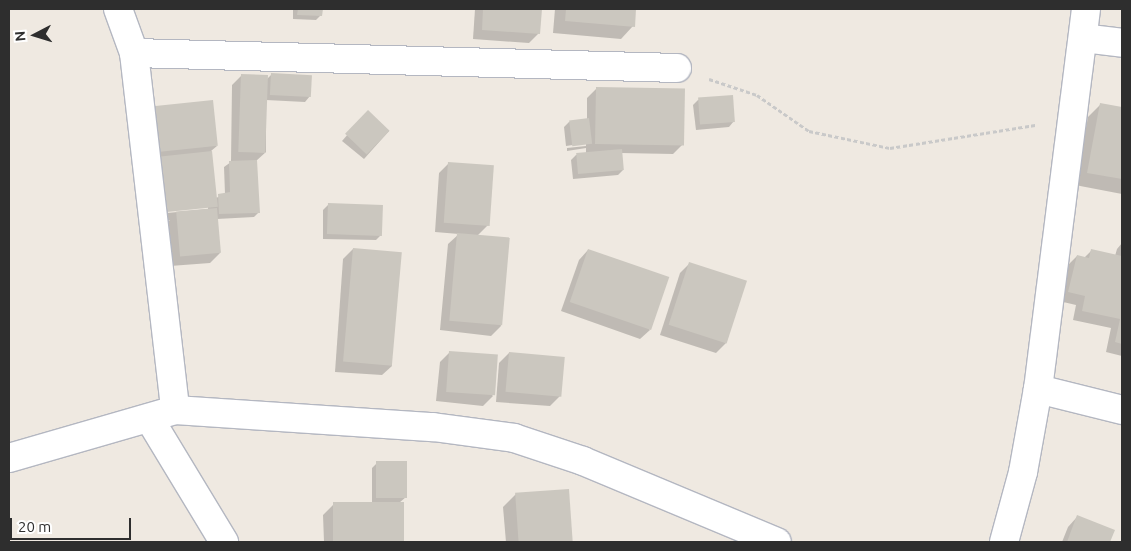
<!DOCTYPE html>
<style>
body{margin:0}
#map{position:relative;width:1131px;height:551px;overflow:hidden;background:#efe9e1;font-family:Ubuntu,sans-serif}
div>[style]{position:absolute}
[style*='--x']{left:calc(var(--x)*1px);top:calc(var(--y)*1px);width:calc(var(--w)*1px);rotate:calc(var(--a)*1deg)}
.shadow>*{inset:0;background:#0003}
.building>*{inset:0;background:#cbc7bf;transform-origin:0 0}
.path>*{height:3px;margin-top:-1.5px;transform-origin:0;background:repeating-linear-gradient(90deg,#c9c9c9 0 4px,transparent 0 6.5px)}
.roads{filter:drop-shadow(1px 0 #b4b7c1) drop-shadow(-1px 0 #b4b7c1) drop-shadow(0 1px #b4b7c1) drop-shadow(0 -1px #b4b7c1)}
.minor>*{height:28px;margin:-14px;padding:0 14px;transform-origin:14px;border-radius:14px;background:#fff}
span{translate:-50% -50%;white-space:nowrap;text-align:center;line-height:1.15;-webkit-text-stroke:4px #fff;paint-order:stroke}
.frame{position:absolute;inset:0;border:10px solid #2e2e2e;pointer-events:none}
.north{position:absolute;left:10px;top:10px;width:50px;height:50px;-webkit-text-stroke:4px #fff;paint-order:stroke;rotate:265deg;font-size:14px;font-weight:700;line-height:20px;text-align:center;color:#2e2e2e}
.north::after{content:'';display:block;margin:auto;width:18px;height:22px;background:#2e2e2e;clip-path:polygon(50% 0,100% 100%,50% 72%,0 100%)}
.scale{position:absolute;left:10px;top:518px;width:121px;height:22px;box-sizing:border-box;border:2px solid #2e2e2e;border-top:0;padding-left:6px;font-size:15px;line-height:18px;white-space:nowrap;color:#2e2e2e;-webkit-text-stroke:4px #fff;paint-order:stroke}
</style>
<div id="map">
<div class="shadow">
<i style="clip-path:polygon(293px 9px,321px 9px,321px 15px,316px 20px,293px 19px)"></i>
<i style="clip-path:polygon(475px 9px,541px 9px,539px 33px,529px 43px,473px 39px)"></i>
<i style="clip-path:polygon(555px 9px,635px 9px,633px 26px,621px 39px,553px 33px)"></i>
<i style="clip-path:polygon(evenodd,272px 74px,310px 96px,305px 102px,266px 100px,266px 152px,256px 161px,259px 212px,254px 217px,217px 219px,220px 253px,210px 263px,170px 266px,166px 223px,170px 220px,154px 221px,139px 118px,217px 146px,211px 151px,216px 198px,225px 194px,224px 167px,231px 162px,232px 85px,242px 75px,267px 79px,272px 74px,208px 207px,208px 209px,157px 214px,157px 211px,208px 207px)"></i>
<i style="clip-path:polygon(597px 88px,683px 144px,673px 154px,621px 153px,623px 170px,618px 175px,573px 179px,571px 160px,576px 155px,586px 154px,586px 148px,567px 151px,567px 148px,586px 146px,586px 143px,566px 146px,564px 127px,569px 122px,587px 119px,587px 98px)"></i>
<i style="clip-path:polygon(732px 96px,734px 121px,729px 127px,696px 130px,693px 105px,698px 100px)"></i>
<i style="clip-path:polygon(1101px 104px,1122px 108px,1122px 194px,1075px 185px,1088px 117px)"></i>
<i style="clip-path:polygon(363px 117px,389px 131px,364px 159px,342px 141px)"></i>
<i style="clip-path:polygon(449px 163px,488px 225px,477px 236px,501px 326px,491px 336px,440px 330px,448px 244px,459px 234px,435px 232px,439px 173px)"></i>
<i style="clip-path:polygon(328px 205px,381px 235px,376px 240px,323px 239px,323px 210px)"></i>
<i style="clip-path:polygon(1122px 243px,1122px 356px,1106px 352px,1111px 328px,1073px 320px,1076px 305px,1059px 301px,1067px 266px,1077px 256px,1084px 258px,1091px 251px,1115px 256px,1117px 249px)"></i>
<i style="clip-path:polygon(353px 249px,392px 366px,382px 375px,335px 372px,343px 259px)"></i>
<i style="clip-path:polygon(588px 250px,650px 330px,640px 339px,561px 311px,579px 260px)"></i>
<i style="clip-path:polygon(689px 264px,726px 343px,716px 353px,660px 335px,680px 273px)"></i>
<i style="clip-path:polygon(450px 352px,493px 396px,483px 406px,436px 401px,440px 362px)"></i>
<i style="clip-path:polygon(509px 353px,560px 396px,550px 406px,496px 402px,499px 363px)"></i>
<i style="clip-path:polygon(377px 463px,406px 497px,399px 503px,403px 503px,403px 542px,324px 542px,323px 515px,333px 505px,372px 504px,372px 468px)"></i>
<i style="clip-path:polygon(567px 490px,572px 542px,506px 542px,503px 507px,516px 494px)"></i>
<i style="clip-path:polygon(1077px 517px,1113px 530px,1109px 542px,1062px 542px,1068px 527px)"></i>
</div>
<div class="building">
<i style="clip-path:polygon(298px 9px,323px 9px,322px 16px,297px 15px)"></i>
<i style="clip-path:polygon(483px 9px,542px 9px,540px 34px,482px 30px)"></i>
<i style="clip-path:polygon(566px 9px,636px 9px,635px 27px,565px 21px)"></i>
<i style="left:271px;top:73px;width:41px;height:22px;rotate:3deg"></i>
<i style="left:241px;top:74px;width:27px;height:78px;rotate:2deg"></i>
<i style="left:596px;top:87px;width:89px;height:57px;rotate:1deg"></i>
<i style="left:733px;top:95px;width:27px;height:35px;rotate:86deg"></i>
<i style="left:213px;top:100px;width:46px;height:65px;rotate:84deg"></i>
<i style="clip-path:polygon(1100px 103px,1122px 107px,1122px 179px,1087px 173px)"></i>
<i style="left:368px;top:110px;width:30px;height:33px;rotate:44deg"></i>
<i style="left:589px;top:118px;width:26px;height:20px;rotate:83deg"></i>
<i style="left:622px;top:149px;width:21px;height:46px;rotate:85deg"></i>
<i style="left:212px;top:151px;width:56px;height:54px;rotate:84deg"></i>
<i style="clip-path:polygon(257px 160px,260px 213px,219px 214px,218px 194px,230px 192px,229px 161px)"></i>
<i style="left:448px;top:162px;width:46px;height:61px;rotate:4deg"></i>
<i style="left:328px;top:203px;width:55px;height:31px;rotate:2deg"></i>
<i style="left:217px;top:208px;width:45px;height:41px;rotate:85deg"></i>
<i style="left:457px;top:233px;width:53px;height:88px;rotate:5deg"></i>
<i style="left:353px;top:248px;width:49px;height:114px;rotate:5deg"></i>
<i style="left:588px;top:249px;width:86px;height:56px;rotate:19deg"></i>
<i style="clip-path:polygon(1091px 249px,1122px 256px,1122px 344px,1115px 342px,1120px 319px,1082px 311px,1085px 296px,1068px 292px,1077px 255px,1089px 258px)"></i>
<i style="left:689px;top:262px;width:61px;height:66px;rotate:18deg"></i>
<i style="left:449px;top:351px;width:49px;height:41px;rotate:4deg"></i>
<i style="left:509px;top:352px;width:56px;height:40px;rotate:5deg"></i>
<i style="left:376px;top:461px;width:31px;height:37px"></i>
<i style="left:569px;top:489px;width:53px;height:54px;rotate:86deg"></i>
<i style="left:404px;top:502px;width:40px;height:71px;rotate:90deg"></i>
<i style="clip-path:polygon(1077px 515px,1115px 530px,1110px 542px,1067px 542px)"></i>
</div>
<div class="path">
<i style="--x:709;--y:79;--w:51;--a:18.4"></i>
<i style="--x:757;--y:95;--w:63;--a:34.7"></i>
<i style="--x:809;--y:131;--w:83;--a:11.9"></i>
<i style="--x:890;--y:148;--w:147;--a:-9"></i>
</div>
<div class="roads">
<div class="minor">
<i style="--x:118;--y:9;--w:47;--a:70"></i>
<i style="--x:134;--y:53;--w:359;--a:83.4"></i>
<i style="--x:1083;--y:38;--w:39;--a:7"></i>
<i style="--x:134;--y:53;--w:543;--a:1.58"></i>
<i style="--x:1038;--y:389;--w:87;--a:14"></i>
<i style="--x:149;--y:418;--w:145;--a:58.8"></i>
<i style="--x:9;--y:458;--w:173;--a:-16.1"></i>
<i style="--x:175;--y:410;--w:259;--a:3.8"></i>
<i style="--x:433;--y:427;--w:82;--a:7.7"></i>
<i style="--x:514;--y:438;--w:73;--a:18.4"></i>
<i style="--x:583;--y:461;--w:210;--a:22.7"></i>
<i style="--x:1004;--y:542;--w:73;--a:-74.8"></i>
<i style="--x:1023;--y:472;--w:84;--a:-79.8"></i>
<i style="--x:1038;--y:389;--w:383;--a:-82.8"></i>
</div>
</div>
<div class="frame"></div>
<div class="north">N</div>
<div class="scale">20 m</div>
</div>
